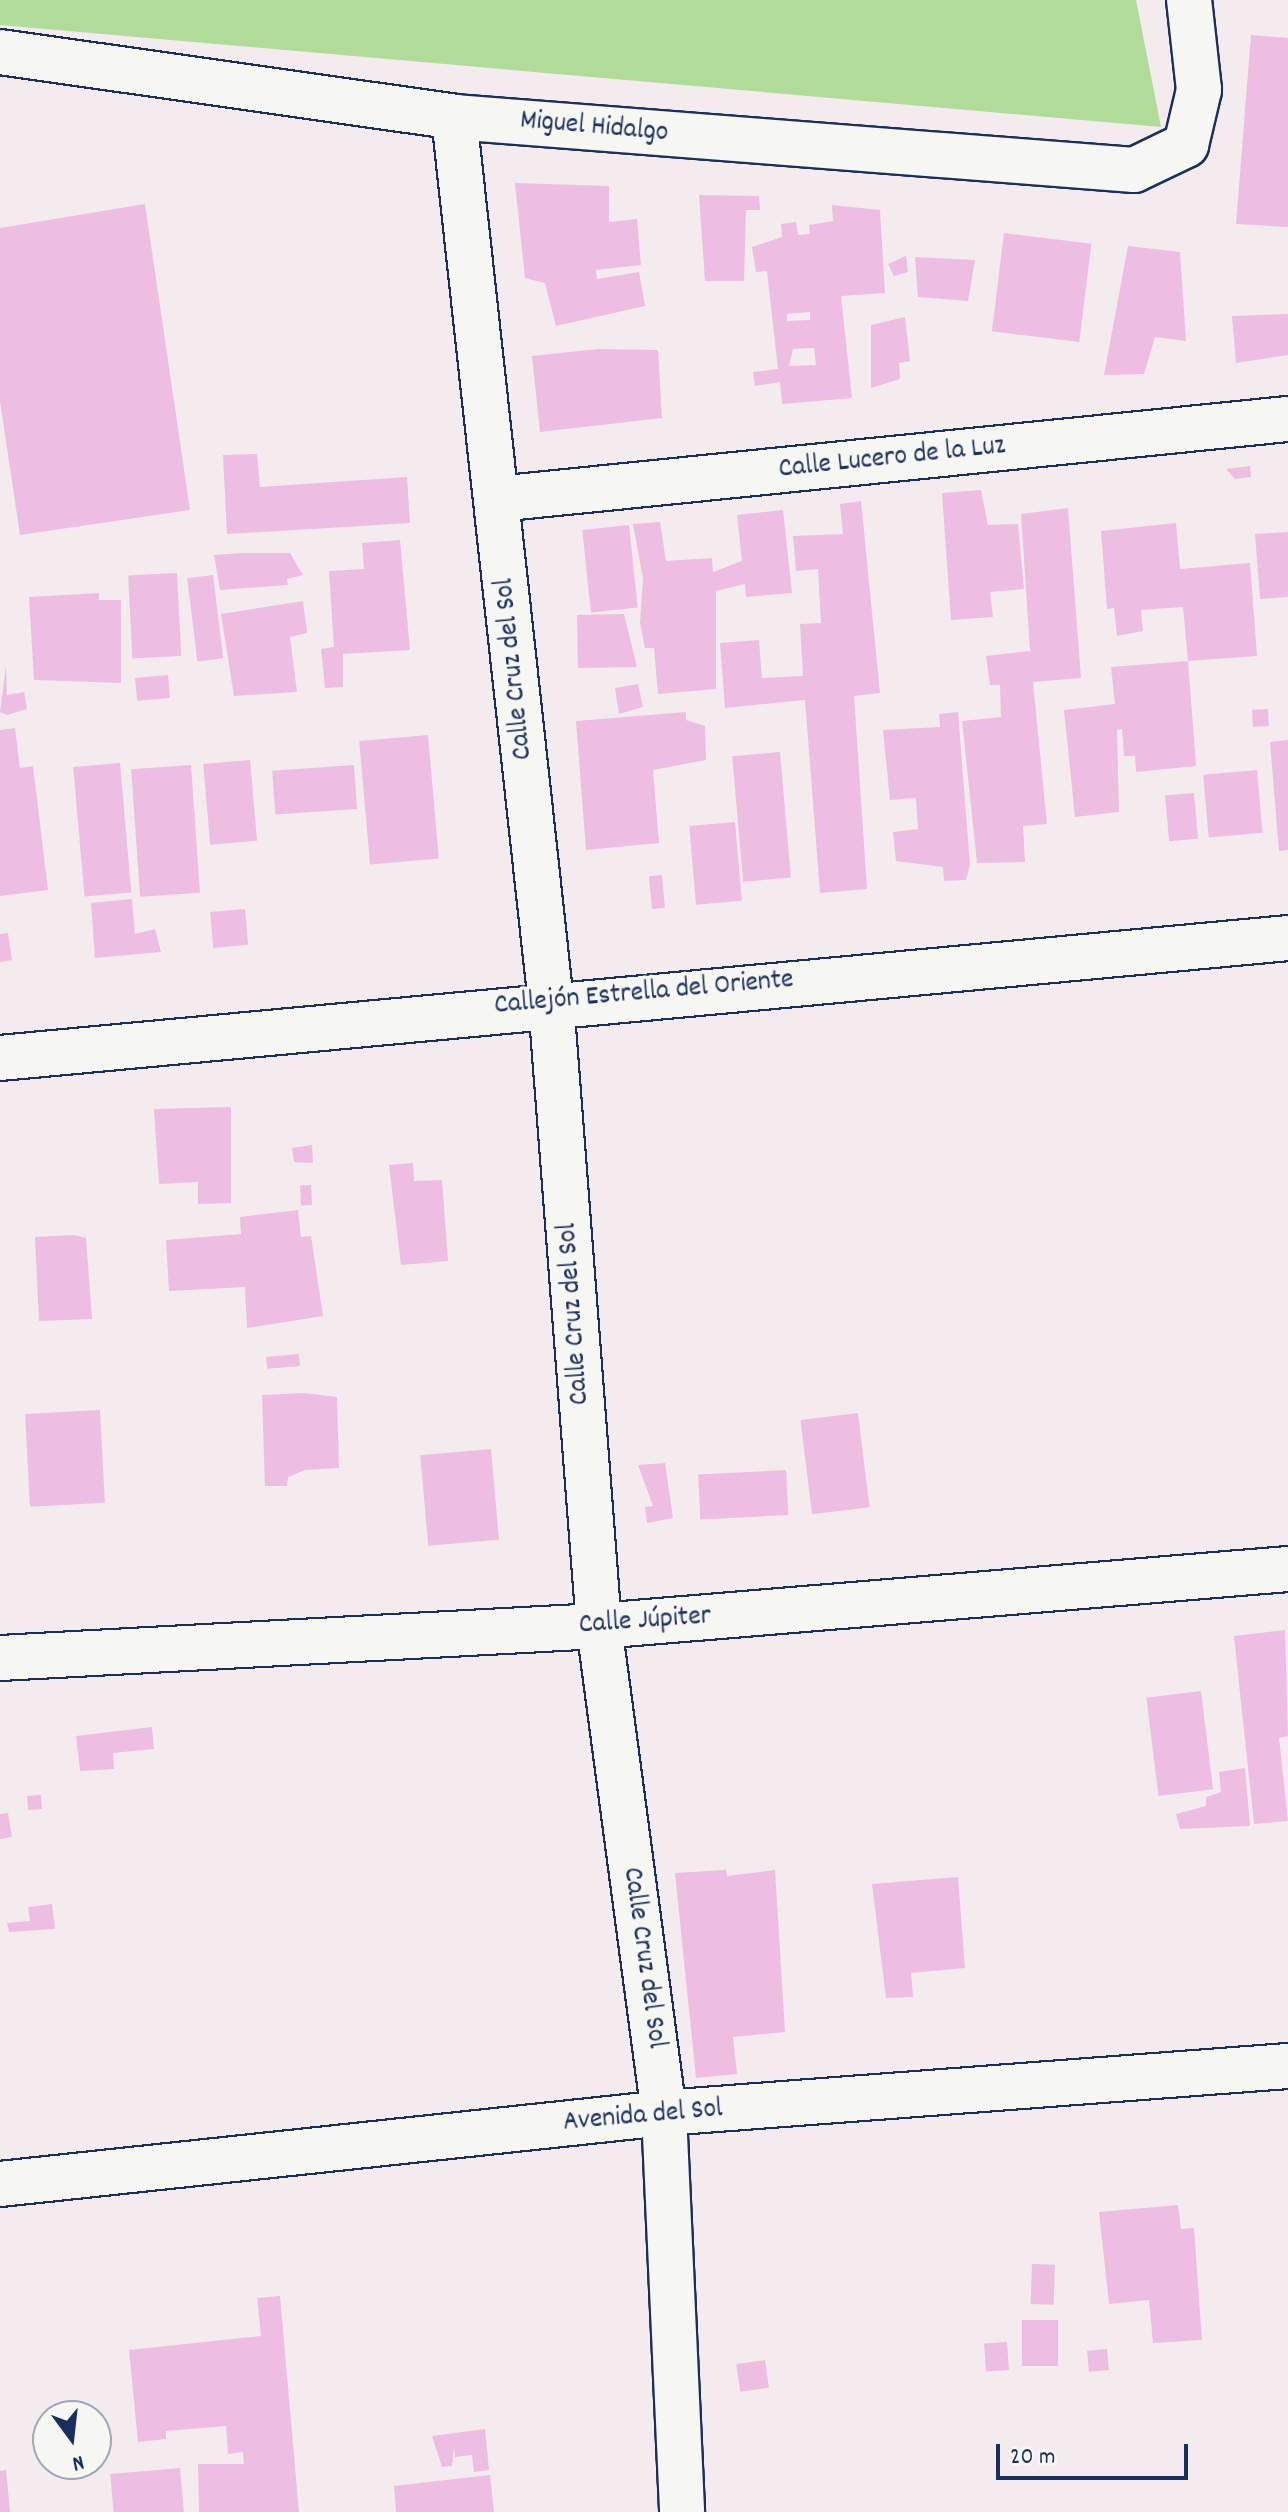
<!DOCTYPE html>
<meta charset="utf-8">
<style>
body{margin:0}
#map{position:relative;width:1288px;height:2512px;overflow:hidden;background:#f4ebef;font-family:Dekko,sans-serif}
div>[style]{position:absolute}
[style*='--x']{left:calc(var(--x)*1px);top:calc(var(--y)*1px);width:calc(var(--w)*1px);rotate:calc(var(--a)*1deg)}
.green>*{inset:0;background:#b0db99}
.building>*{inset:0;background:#edbee1;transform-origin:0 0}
.roads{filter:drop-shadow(2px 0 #1b2f5e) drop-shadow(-2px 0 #1b2f5e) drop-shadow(0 2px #1b2f5e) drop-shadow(0 -2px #1b2f5e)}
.minor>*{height:44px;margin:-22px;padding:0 22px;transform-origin:22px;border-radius:22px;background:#f6f6f2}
span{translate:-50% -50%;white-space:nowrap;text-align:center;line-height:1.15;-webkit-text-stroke:7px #f6f6f2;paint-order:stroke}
.street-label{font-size:28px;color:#1b2f5e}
.north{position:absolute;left:32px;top:2400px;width:80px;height:80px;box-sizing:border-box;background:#f6f6f2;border:2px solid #9ea6b7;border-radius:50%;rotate:165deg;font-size:22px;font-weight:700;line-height:32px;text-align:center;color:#1b2f5e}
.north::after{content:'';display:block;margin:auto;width:28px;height:36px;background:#1b2f5e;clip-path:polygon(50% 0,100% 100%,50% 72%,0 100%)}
.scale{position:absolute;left:996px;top:2444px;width:192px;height:36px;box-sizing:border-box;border:4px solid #1b2f5e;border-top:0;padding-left:10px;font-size:24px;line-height:28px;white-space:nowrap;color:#1b2f5e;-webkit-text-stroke:6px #f6f6f2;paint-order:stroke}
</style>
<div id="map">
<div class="green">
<i style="clip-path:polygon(0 0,1136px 0,1161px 127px,0 25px)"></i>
</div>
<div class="building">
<i style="clip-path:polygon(1251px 35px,1288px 38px,1288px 227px,1236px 224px)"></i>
<i style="clip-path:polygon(515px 183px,609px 186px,609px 222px,637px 219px,641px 265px,596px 270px,597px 279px,639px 272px,645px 306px,556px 326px,545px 283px,525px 278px)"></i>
<i style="clip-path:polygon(699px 195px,759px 196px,760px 210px,746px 210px,744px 281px,705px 281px)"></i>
<i style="clip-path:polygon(145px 204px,190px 510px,20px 535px,0 401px,0 228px)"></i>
<i style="clip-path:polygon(evenodd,832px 205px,880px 210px,885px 293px,841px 296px,852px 398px,782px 404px,780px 382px,755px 386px,753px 372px,778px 369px,767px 271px,756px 272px,752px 247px,782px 237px,781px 224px,796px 222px,798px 235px,810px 234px,809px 225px,833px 221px,832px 205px,810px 312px,810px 320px,787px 321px,787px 314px,810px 312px,832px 205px,814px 348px,816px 365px,789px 366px,793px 349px,814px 348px)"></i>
<i style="left:1004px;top:233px;width:88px;height:99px;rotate:7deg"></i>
<i style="clip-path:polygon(1128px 246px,1180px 252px,1186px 341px,1155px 337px,1144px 374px,1104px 375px)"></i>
<i style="clip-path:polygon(906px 256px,908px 272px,894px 276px,888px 264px)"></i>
<i style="clip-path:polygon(915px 257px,975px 260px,968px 301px,918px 297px)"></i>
<i style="clip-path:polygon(1288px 314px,1288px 355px,1236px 363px,1232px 316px)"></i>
<i style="clip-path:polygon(905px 317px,910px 361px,899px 363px,900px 379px,871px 388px,871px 325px)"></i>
<i style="clip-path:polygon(598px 349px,658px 350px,662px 418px,540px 432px,532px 356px)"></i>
<i style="clip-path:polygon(257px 454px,260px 487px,407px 477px,410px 523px,227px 534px,223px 455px)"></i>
<i style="clip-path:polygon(1250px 466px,1251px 477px,1235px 479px,1226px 469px)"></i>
<i style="clip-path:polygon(981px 490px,988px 525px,1018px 524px,1024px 589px,990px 592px,993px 617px,951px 620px,942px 493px)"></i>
<i style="clip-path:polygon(861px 501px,880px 693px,854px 696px,867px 889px,820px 893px,805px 700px,725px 708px,720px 643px,759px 640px,762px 678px,803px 676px,800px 624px,821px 623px,818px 569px,796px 571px,793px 536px,843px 534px,840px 504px)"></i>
<i style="clip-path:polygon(1068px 508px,1081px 678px,1033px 682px,1047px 824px,1023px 826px,1025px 862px,977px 863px,962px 721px,1001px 717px,1000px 685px,990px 685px,986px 656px,1030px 651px,1021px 514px)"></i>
<i style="clip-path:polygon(783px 510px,792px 593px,746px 597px,745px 584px,716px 591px,716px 689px,658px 694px,654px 648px,645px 648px,640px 623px,643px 579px,633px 524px,660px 522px,666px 561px,712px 558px,713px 572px,742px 561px,737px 515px)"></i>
<i style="clip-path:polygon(1176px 523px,1180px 569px,1250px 563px,1257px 656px,1188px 661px,1183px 607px,1141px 610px,1143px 631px,1117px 636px,1114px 608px,1107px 609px,1101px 531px)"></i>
<i style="left:629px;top:525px;width:83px;height:47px;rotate:84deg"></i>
<i style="clip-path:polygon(1288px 532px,1288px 597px,1260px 599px,1255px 534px)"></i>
<i style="clip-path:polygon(400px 540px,410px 650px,343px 654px,343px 687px,325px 688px,321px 649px,334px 647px,329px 571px,364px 569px,362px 543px)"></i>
<i style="clip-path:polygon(243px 553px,290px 553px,303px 575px,287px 579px,288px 585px,220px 590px,214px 555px)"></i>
<i style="left:177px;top:573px;width:83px;height:49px;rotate:87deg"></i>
<i style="left:213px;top:575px;width:84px;height:26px;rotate:83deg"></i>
<i style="clip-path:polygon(99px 593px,99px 600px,121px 600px,121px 683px,34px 680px,29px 597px)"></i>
<i style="clip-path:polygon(303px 601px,307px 633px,290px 637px,297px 692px,234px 696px,221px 614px)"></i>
<i style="clip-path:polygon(624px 614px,637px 667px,578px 668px,577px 615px)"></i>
<i style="clip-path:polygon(1188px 661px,1196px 766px,1136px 772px,1135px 756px,1124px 756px,1122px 729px,1117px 730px,1119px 812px,1075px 817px,1064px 710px,1115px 704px,1111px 667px)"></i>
<i style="clip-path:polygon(6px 666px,7px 695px,24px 692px,27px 709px,7px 715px,0 712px)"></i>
<i style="left:168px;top:675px;width:23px;height:33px;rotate:85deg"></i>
<i style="clip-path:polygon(638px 684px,643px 707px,619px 714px,615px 688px)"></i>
<i style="left:1268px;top:709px;width:17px;height:16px;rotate:87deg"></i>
<i style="clip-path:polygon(686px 712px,686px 720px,705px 726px,706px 760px,653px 770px,659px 843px,586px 850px,576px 721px)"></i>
<i style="clip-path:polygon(958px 712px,970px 865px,966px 880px,944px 881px,943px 867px,896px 861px,893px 832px,918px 829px,916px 798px,890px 800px,883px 730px,940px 727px,939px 714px)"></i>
<i style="clip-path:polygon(15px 728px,20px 768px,33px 766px,48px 890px,0 896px,0 730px)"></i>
<i style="left:428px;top:735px;width:124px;height:69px;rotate:85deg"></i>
<i style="clip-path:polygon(1288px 740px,1288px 850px,1279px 851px,1270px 742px)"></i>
<i style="left:780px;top:752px;width:126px;height:48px;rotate:85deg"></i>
<i style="left:250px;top:760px;width:81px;height:47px;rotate:85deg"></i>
<i style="left:120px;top:763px;width:130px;height:47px;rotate:85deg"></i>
<i style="left:191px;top:765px;width:128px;height:60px;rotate:86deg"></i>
<i style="left:354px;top:765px;width:44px;height:82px;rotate:86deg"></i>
<i style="left:1257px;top:770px;width:63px;height:54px;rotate:85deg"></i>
<i style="left:1194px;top:793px;width:46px;height:29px;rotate:85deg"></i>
<i style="left:735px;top:822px;width:79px;height:46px;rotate:85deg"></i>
<i style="left:662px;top:875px;width:33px;height:13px;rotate:85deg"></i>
<i style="clip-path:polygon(132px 899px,135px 934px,155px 929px,161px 952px,95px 958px,91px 903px)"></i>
<i style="left:245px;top:909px;width:36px;height:35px;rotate:85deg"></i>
<i style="clip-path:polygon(8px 933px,12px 960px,0 962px,0 934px)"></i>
<i style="clip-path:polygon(231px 1107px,231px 1203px,198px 1204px,198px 1182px,159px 1184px,154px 1109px)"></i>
<i style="clip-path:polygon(312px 1145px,313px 1163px,294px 1162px,292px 1148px)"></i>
<i style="clip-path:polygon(413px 1163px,414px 1181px,442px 1180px,448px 1261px,401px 1265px,389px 1165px)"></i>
<i style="left:311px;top:1185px;width:20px;height:11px;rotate:87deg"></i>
<i style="clip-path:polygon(298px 1210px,301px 1237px,311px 1236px,323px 1316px,247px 1328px,245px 1287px,169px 1291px,166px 1240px,241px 1234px,240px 1217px)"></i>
<i style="clip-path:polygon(74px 1235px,86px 1238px,92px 1319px,39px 1321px,35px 1237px)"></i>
<i style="left:299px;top:1354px;width:12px;height:33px;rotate:85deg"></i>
<i style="clip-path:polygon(303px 1393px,337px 1397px,339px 1468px,305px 1470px,288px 1477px,287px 1486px,265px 1486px,262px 1395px)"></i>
<i style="left:100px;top:1410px;width:93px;height:75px;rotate:87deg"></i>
<i style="left:858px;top:1413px;width:95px;height:58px;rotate:83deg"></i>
<i style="left:491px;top:1449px;width:91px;height:71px;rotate:85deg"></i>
<i style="clip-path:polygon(665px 1463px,673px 1518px,647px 1523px,645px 1507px,653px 1506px,638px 1465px)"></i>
<i style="left:786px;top:1470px;width:45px;height:88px;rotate:87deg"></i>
<i style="clip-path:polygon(1285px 1630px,1288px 1736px,1279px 1738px,1288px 1821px,1254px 1824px,1234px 1636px)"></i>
<i style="left:1201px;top:1691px;width:99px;height:55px;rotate:83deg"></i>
<i style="clip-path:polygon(152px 1727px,154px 1749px,113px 1753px,114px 1769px,80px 1771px,76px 1736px)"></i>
<i style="clip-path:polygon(1245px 1768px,1250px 1826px,1180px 1829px,1176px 1814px,1206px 1806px,1206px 1797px,1221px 1792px,1219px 1772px)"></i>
<i style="left:41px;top:1795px;width:14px;height:14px;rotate:86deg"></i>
<i style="clip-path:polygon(8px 1813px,12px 1837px,0 1839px,0 1814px)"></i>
<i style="clip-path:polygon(726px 1870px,727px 1876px,775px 1870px,785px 2032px,733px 2037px,737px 2074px,696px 2078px,675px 1873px)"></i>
<i style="clip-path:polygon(958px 1877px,965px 1968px,911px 1973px,913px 1997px,886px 1998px,872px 1884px)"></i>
<i style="clip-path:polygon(52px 1904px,55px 1929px,9px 1932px,7px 1923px,30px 1921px,28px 1907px)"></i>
<i style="clip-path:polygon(1178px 2205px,1181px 2229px,1194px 2228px,1202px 2340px,1153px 2343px,1149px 2300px,1109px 2304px,1099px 2212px)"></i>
<i style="left:1032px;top:2264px;width:23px;height:40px;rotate:2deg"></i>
<i style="clip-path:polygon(280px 2296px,299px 2512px,199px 2512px,198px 2464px,244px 2464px,243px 2452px,228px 2454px,226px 2426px,166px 2431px,166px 2439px,138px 2442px,129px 2350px,261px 2336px,257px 2298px)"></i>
<i style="left:1058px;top:2320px;width:46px;height:36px;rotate:90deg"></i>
<i style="left:1007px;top:2342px;width:28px;height:23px;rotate:86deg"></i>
<i style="left:1107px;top:2349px;width:21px;height:20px;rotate:85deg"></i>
<i style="left:765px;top:2360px;width:28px;height:29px;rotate:82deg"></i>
<i style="clip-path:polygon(485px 2429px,489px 2470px,474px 2472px,472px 2455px,455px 2457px,454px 2446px,452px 2466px,442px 2467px,432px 2436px)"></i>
<i style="left:180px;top:2468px;width:44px;height:70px;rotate:85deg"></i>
<i style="clip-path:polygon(6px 2470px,10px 2512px,0 2512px,0 2471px)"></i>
<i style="clip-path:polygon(490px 2475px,494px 2512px,396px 2512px,394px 2486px)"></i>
</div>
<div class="roads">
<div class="minor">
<i style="--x:0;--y:52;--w:459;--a:8.1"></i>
<i style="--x:454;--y:117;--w:682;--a:4.46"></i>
<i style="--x:1134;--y:170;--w:58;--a:-25.7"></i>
<i style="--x:1186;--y:145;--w:57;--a:-76.7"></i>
<i style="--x:1199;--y:90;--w:91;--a:-96.3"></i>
<i style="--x:454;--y:117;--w:890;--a:83.75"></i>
<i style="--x:551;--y:1002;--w:626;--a:85.6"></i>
<i style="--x:599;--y:1626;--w:491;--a:82.4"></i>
<i style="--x:664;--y:2113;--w:399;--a:87.4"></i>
<i style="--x:497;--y:499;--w:795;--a:-5.78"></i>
<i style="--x:0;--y:1058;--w:1294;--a:-5.32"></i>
<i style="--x:0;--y:1658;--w:600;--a:-3.06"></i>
<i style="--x:599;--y:1626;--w:691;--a:-4.73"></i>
<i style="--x:0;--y:2184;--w:668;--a:-6.1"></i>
<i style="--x:664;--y:2113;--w:626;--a:-4.31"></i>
</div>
</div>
<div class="street-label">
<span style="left:594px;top:128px;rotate:5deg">Miguel Hidalgo</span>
<span style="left:892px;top:459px;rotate:-6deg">Calle Lucero de la Luz</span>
<span style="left:515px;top:669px;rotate:-96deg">Calle Cruz del Sol</span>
<span style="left:644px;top:994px;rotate:-5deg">Callejón Estrella del Oriente</span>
<span style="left:575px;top:1314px;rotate:-94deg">Calle Cruz del Sol</span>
<span style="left:645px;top:1622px;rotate:-4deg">Calle Júpiter</span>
<span style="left:643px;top:1958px;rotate:82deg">Calle Cruz del Sol</span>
<span style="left:643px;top:2117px;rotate:-5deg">Avenida del Sol</span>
</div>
<div class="north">N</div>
<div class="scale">20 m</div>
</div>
